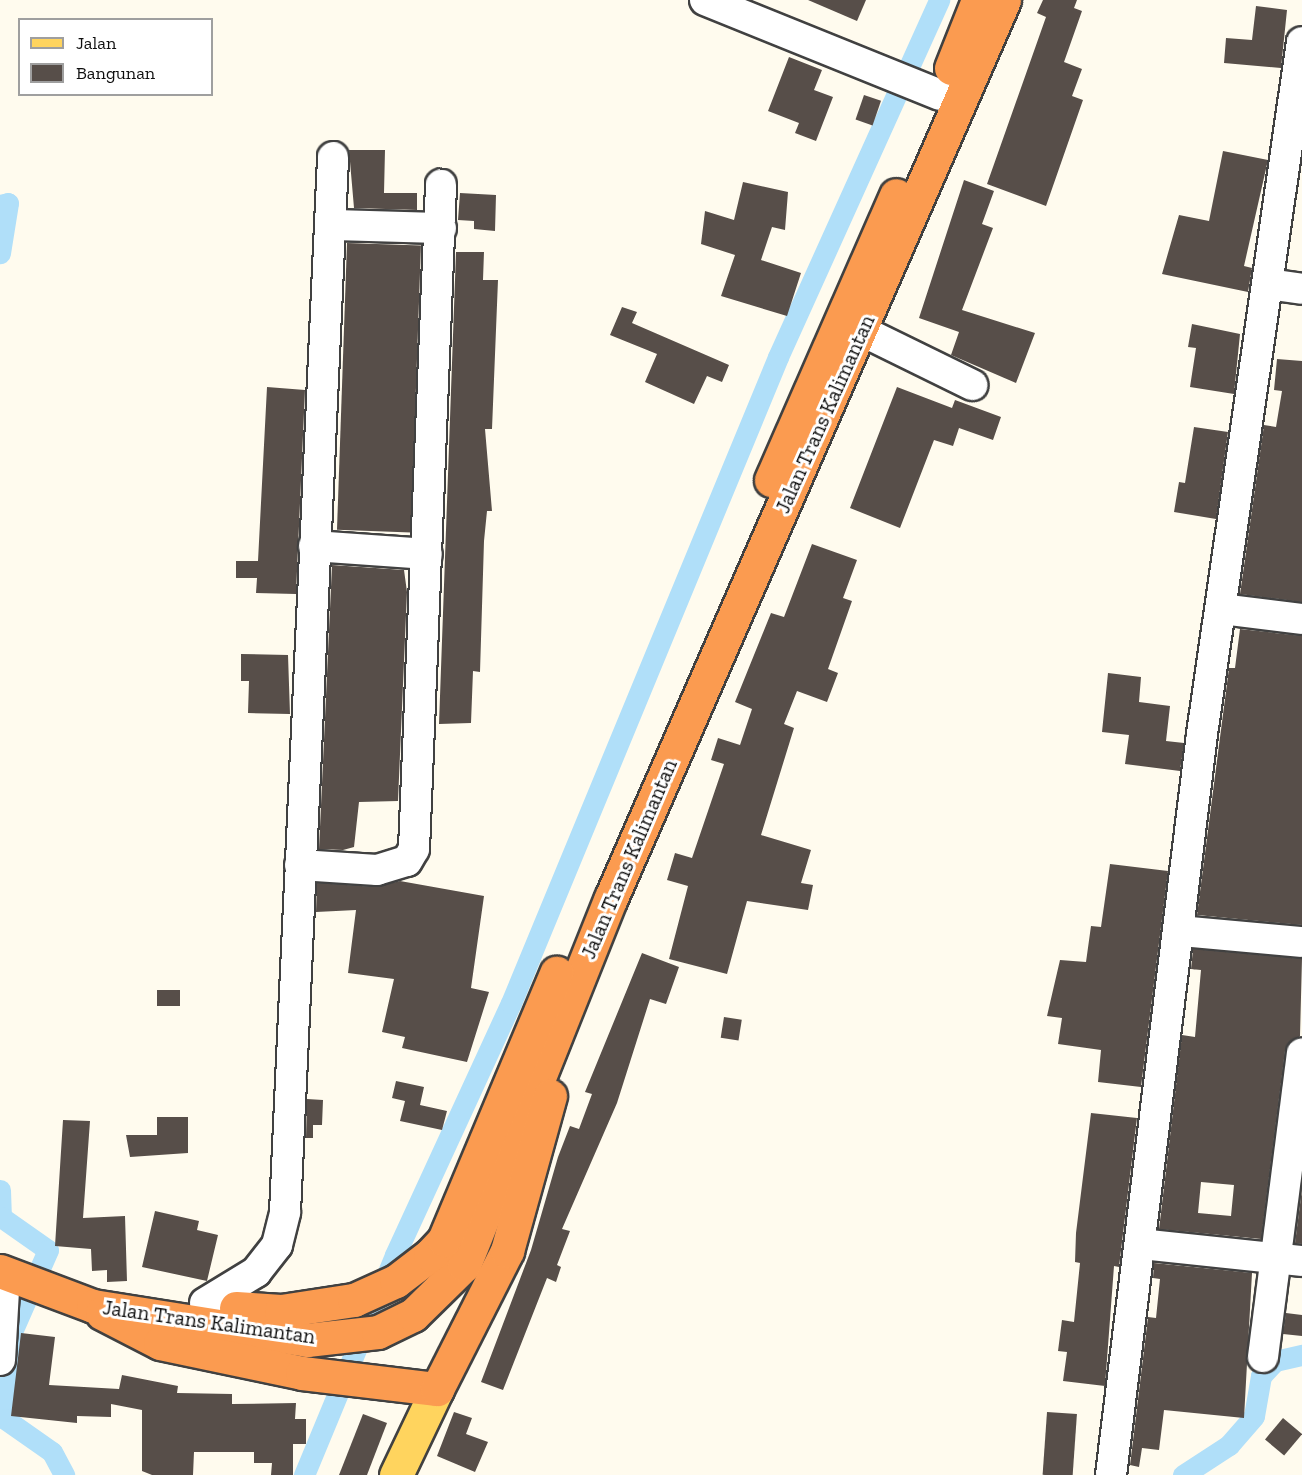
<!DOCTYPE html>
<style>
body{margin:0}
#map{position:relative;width:1302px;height:1475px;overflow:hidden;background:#fffbee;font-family:"Zilla Slab",serif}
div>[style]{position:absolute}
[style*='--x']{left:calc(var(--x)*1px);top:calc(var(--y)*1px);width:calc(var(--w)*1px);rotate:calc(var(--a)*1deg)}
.canal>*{height:21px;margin:-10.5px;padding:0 10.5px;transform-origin:10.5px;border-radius:10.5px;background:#b0dff9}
.building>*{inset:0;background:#574e49;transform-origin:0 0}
.roads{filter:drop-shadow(2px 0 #414141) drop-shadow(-2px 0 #414141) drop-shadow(0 2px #414141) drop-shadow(0 -2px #414141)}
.minor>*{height:30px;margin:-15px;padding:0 15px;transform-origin:15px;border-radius:15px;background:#fff}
.major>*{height:33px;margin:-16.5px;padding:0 16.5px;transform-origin:16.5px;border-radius:16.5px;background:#ffd45e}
.highway>*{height:33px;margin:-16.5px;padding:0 16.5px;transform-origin:16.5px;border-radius:16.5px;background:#fb9b50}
span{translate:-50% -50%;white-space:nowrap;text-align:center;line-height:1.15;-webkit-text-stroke:6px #fff;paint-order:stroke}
.street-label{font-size:21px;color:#0e0e0e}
.legend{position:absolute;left:18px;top:18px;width:195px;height:78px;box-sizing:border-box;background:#fff;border:2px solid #9f9f9f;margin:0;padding:8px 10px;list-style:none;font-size:18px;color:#0e0e0e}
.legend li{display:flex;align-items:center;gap:12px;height:30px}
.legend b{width:30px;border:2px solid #9f9f9f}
</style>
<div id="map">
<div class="canal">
<i style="--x:0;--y:205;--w:8;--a:-14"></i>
<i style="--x:8;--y:203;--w:51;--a:99.1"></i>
<i style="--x:0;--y:1190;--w:27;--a:88"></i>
<i style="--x:1;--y:1217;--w:57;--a:35.1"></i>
<i style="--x:48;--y:1250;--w:92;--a:113.8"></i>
<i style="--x:11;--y:1334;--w:85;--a:94"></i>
<i style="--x:5;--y:1419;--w:57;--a:35.1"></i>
<i style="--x:52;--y:1452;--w:26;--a:62"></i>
<i style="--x:304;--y:1475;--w:238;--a:-67.5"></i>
<i style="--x:395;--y:1255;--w:277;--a:-65.3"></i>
<i style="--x:511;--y:1003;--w:699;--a:-67.54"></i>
<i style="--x:778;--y:357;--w:392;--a:-65.7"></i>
<i style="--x:1183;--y:1475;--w:55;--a:-33.1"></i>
<i style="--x:1229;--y:1445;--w:38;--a:-49"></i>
<i style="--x:1254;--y:1416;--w:41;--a:-80.1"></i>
<i style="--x:1261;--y:1376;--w:21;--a:-47"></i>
<i style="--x:1275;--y:1361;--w:28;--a:-13"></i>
</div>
<div class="building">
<i style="clip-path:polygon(808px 0,866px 0,857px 21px)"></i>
<i style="clip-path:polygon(1043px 0,1077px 0,1074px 8px,1082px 11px,1064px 62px,1082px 69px,1072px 96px,1083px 100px,1046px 206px,987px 184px,1046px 17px,1037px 13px)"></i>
<i style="clip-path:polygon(1256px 6px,1287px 10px,1281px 68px,1224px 63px,1226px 38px,1252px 40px)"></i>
<i style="clip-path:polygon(789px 57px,822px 70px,814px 90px,833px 97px,816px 141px,795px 133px,799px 123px,768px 111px)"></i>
<i style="left:864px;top:95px;width:18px;height:26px;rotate:19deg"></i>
<i style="clip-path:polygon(349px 150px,385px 150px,384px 193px,417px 193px,417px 210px,354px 208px)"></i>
<i style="clip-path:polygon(1223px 151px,1268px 160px,1244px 266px,1252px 268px,1248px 292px,1162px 274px,1179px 215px,1209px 221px)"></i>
<i style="clip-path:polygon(964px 180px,994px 191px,982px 224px,993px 228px,962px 310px,1035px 333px,1016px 383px,951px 355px,959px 332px,919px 318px)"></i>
<i style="clip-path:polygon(743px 182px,788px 192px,785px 230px,772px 227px,761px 260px,801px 273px,787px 316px,721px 296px,735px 255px,701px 244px,705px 211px,734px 220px)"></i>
<i style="clip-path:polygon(460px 193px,496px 195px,495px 231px,474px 229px,474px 221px,458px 220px)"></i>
<i style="left:347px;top:243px;width:74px;height:287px;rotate:2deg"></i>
<i style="clip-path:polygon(456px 252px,484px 252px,483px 280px,498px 280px,492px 429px,485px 429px,492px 511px,487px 511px,484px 541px,480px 672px,473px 671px,471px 723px,439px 724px)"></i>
<i style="clip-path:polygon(622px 307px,637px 312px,632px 323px,729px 365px,722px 382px,707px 376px,694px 404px,645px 382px,657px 354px,610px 335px)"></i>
<i style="clip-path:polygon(1192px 324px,1240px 334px,1234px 394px,1190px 387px,1196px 348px,1188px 347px)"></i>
<i style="clip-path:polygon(1277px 359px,1302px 361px,1302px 602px,1240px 594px,1264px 425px,1276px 427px,1282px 391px,1274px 390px)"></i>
<i style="clip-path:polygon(267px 387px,305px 390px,296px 594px,256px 593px,257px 578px,236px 578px,236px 561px,258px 561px)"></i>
<i style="clip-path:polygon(897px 387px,952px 408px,955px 400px,1001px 417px,993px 440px,959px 428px,953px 446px,934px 440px,900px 528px,850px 508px)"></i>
<i style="clip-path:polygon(1194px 427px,1228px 432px,1216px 519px,1174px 512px,1179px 482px,1185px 483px)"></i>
<i style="clip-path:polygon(812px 544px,857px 560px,843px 598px,852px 601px,828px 669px,838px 673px,827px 702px,797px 691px,784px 724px,794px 728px,761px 835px,811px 850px,801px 883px,813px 885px,808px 910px,747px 901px,727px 974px,669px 959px,688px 886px,667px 880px,675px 853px,692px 858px,724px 764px,711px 760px,718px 738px,740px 745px,752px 709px,735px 702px,771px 613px,784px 617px)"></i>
<i style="clip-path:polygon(332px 565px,404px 570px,407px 592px,398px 801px,359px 802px,354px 847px,343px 850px,319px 849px)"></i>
<i style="clip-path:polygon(1240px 629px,1302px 636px,1302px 925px,1197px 915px,1229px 668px,1235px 668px)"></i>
<i style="clip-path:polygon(241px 654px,288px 655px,290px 714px,248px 713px,249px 681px,241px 681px)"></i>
<i style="clip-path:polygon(1108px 673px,1141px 677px,1139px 702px,1170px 706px,1166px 741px,1184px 743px,1180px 771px,1125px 764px,1129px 735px,1102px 732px)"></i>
<i style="clip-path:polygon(1110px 864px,1168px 871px,1141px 1087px,1098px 1082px,1101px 1050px,1058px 1044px,1062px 1018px,1047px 1016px,1060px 960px,1086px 962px,1091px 926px,1101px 927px)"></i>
<i style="clip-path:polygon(400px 881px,484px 896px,471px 988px,489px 992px,467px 1062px,402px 1048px,405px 1037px,382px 1032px,394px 979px,348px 973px,356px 910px,316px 912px,317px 883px,376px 887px)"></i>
<i style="clip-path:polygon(evenodd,1193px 949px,1302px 959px,1300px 1036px,1285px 1051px,1261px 1239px,1159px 1229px,1182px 1035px,1195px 1037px,1201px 970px,1191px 969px,1193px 949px,1201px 1182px,1234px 1185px,1231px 1216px,1198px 1213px,1201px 1182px)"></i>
<i style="clip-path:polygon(642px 953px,679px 967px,666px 1004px,650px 999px,617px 1103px,562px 1229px,570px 1231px,557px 1265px,561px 1267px,556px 1282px,547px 1278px,503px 1390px,481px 1382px,531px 1250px,558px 1157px,570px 1126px,579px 1129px,592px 1094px,585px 1092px)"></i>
<i style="left:157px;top:990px;width:23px;height:16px"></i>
<i style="left:724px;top:1017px;width:18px;height:21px;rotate:9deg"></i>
<i style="clip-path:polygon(396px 1081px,424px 1087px,420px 1105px,447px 1111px,442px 1130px,400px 1121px,405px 1101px,392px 1098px)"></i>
<i style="clip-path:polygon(307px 1099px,323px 1100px,322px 1125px,313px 1125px,313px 1138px,306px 1138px)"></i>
<i style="clip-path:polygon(1091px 1113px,1137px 1118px,1119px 1267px,1114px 1266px,1105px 1386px,1063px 1381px,1067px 1352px,1058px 1351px,1062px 1320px,1074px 1322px,1080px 1263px,1075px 1262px,1076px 1233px)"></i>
<i style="clip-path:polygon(157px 1117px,188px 1117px,188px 1153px,130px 1157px,126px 1135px,157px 1135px)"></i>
<i style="clip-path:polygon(63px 1120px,90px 1121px,83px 1218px,125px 1216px,127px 1281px,107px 1282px,107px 1270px,92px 1271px,91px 1249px,55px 1246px)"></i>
<i style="clip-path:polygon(1302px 1189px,1302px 1244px,1295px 1243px)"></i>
<i style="clip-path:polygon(155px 1211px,199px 1221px,197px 1230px,218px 1235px,207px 1281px,142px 1267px)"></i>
<i style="clip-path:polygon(1154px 1263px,1252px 1273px,1244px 1418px,1164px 1410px,1159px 1450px,1142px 1448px,1139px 1467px,1130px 1465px,1148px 1317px,1156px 1318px,1160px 1279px,1153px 1278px)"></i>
<i style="clip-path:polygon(1286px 1313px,1302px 1315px,1302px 1336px,1283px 1334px)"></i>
<i style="clip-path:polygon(21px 1333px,55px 1337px,49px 1385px,119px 1389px,122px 1375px,178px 1386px,177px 1393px,232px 1394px,232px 1404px,296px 1403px,295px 1419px,306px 1419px,306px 1444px,293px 1444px,293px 1475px,271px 1475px,272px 1463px,254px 1463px,254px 1452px,194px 1452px,193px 1475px,152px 1475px,142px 1471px,142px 1410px,111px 1404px,111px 1417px,77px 1416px,77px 1423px,11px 1416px)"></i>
<i style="clip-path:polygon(454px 1412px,472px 1418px,466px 1434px,488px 1442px,475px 1472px,437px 1456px)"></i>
<i style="left:1047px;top:1412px;width:30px;height:63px;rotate:4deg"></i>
<i style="clip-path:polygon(363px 1414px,387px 1423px,367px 1475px,339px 1475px)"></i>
<i style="left:1283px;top:1418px;width:25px;height:28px;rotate:40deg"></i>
</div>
<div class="roads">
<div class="minor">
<i style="--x:705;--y:0;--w:253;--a:22"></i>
<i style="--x:332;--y:225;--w:109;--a:1.6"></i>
<i style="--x:1268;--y:284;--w:34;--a:8"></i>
<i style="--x:862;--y:331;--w:123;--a:26.1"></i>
<i style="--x:314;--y:546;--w:113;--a:4"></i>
<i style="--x:1221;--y:609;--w:82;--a:7"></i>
<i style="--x:300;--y:865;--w:77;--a:3.7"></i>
<i style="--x:377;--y:870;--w:31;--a:-17"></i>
<i style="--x:407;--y:861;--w:14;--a:-60"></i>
<i style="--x:414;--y:849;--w:665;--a:-87.67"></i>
<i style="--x:1180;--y:931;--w:122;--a:5.2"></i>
<i style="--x:1140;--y:1244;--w:163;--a:6"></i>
<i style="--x:205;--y:1303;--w:60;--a:-31.3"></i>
<i style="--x:256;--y:1272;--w:34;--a:-52"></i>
<i style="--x:277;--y:1245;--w:34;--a:-76"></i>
<i style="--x:285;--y:1212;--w:1056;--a:-87.39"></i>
<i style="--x:1263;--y:1357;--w:306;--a:-82.7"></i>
<i style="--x:0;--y:1360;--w:86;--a:-86.7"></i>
<i style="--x:1111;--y:1475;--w:747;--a:-83"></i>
<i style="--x:1202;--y:734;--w:699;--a:-81.78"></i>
</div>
<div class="major">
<i style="--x:396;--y:1475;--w:95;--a:-64.5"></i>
</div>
<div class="highway">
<i style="--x:951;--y:68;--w:73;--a:-68.3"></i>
<i style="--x:771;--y:480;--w:311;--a:-66.3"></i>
<i style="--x:0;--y:1271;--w:99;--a:20.6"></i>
<i style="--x:93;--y:1306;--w:217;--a:9"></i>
<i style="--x:307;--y:1340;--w:71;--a:-6.4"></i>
<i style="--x:378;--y:1332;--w:39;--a:-26"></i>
<i style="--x:413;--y:1315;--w:71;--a:-44.4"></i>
<i style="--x:464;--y:1265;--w:395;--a:-68.2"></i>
<i style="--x:611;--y:898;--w:980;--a:-66.36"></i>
<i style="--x:236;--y:1308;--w:45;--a:3.8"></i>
<i style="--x:281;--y:1311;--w:74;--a:-8.6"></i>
<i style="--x:354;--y:1300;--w:46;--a:-24.3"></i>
<i style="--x:396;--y:1281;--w:43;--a:-37.4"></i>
<i style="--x:430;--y:1255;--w:21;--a:-47"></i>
<i style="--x:444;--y:1240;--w:290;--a:-67.2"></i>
<i style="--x:102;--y:1313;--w:65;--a:27.3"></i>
<i style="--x:160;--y:1343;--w:145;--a:11.9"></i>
<i style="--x:302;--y:1373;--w:136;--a:6.8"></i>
<i style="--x:437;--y:1389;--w:155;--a:-63.1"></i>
<i style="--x:507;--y:1251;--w:161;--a:-74.5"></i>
</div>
</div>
<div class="street-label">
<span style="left:825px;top:414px;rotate:-66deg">Jalan Trans Kalimantan</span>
<span style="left:629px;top:859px;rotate:-67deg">Jalan Trans Kalimantan</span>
<span style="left:209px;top:1322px;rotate:8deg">Jalan Trans Kalimantan</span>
</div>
<ul class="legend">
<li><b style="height:8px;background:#ffd45e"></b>Jalan</li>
<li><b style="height:16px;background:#574e49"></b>Bangunan</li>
</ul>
</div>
